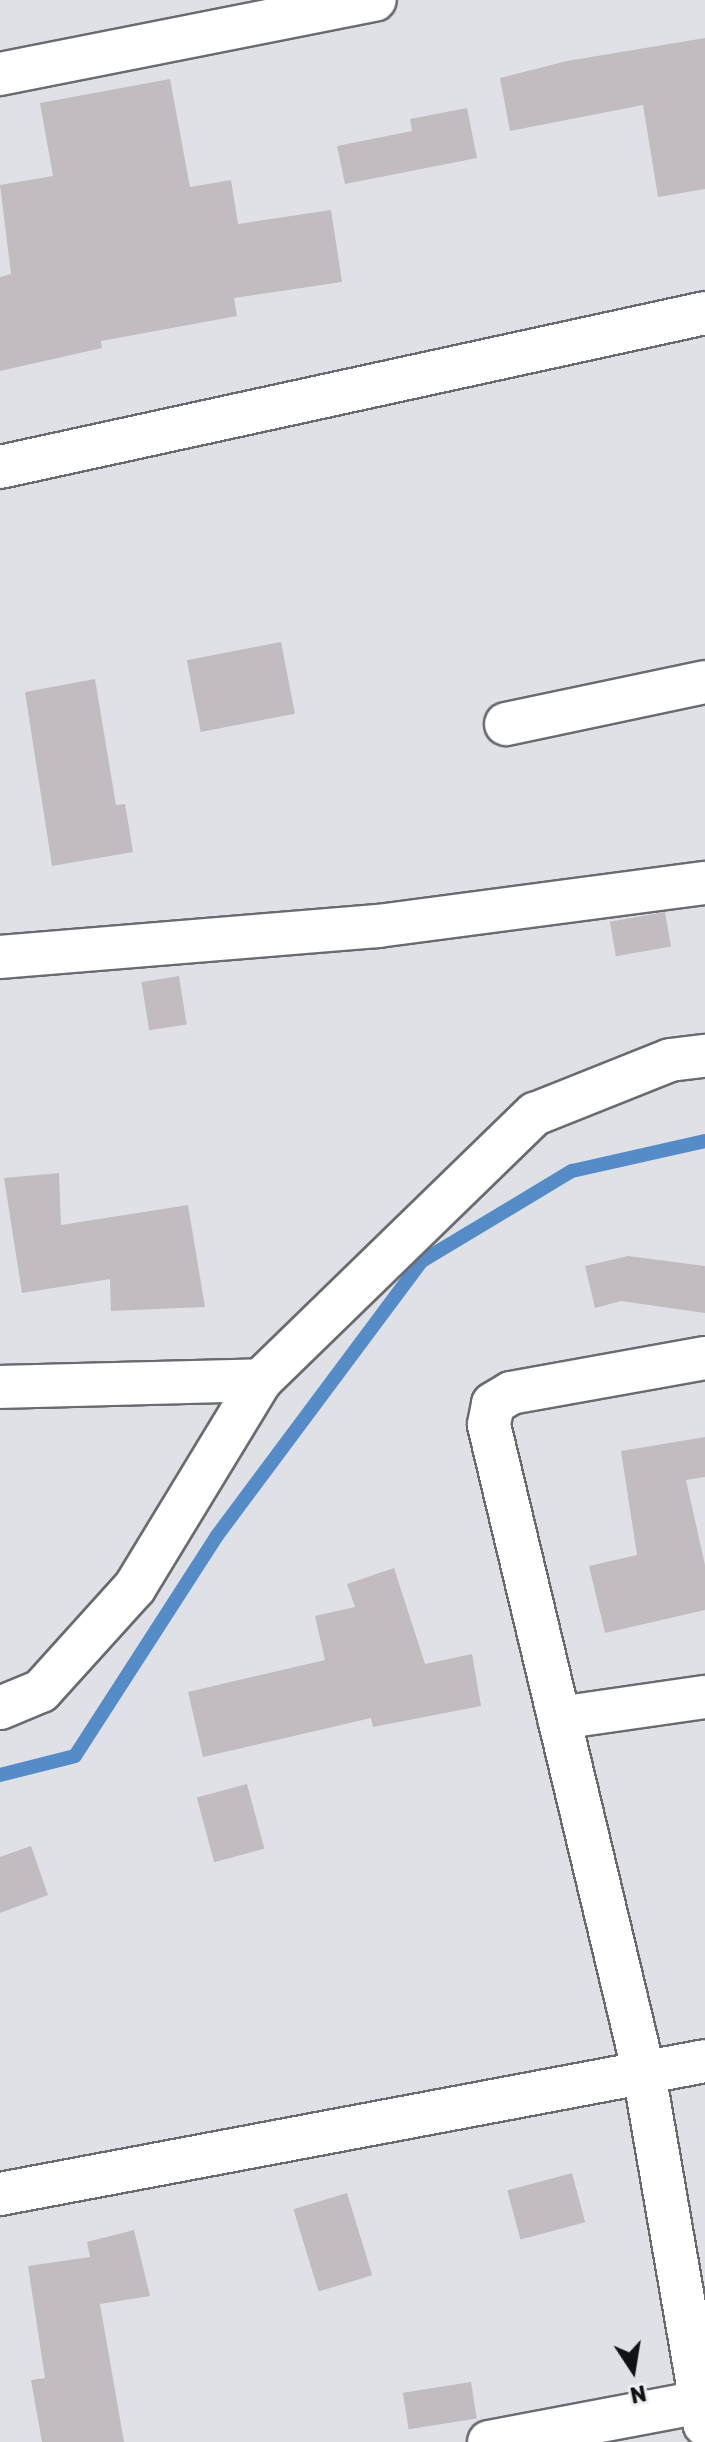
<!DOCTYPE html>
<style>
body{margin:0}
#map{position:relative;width:705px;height:2442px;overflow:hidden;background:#dfe1e7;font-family:Rubik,sans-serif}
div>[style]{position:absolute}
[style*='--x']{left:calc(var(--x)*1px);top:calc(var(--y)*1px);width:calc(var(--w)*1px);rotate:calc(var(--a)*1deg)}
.stream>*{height:14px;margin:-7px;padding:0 7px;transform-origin:7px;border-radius:7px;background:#558cc8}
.building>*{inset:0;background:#c2bcc1;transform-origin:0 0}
.roads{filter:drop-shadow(2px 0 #696b71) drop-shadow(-2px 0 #696b71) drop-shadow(0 2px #696b71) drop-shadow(0 -2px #696b71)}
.minor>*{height:42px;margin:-21px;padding:0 21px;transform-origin:21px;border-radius:21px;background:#fff}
span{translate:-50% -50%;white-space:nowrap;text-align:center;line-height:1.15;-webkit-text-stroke:8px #eceef5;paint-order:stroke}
.north{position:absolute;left:593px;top:2330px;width:80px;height:80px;-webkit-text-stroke:6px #eceef5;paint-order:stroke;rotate:168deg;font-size:22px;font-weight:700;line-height:32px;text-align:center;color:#111214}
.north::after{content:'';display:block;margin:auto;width:28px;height:36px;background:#111214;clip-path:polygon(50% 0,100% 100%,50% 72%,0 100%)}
</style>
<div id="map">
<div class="stream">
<i style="--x:0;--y:1775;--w:77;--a:-14.2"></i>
<i style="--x:75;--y:1756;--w:260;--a:-57.2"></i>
<i style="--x:216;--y:1537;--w:344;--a:-53.3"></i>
<i style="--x:422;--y:1261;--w:175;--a:-31"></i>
<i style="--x:572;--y:1171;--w:136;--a:-12.7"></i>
</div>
<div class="building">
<i style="clip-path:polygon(705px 38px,705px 189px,658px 197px,643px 105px,510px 131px,500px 78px,567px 61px)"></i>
<i style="clip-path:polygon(170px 79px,190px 187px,231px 180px,238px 224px,331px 210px,342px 282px,234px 298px,237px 316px,101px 341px,102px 348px,0 371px,0 277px,11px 274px,0 185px,53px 176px,40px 103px)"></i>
<i style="clip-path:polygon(467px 108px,477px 158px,345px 184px,337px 146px,412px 131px,410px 119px)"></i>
<i style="left:281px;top:642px;width:73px;height:96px;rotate:79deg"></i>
<i style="clip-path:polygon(95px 679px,116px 805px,125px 804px,133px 852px,52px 866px,25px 692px)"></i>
<i style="left:665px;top:912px;width:35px;height:56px;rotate:80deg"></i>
<i style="left:179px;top:976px;width:49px;height:38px;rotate:81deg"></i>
<i style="clip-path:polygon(59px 1173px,61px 1225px,188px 1205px,205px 1307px,111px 1311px,110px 1279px,22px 1293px,4px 1178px)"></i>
<i style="clip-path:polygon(628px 1256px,705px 1266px,705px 1313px,621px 1301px,595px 1308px,585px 1266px)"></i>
<i style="clip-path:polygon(705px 1437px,705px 1477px,686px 1480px,705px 1565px,705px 1610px,605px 1633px,589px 1566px,637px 1555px,621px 1451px)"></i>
<i style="clip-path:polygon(394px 1568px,425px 1664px,472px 1654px,481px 1706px,373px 1727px,371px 1718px,203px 1757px,188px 1692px,325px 1660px,315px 1616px,355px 1607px,347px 1584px)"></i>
<i style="left:247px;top:1784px;width:67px;height:52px;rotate:75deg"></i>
<i style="clip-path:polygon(31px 1846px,48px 1895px,0 1913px,0 1857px)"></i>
<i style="left:572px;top:2173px;width:51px;height:67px;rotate:75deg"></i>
<i style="left:347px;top:2193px;width:86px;height:56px;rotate:73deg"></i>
<i style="clip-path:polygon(134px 2230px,150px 2296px,100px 2304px,124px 2442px,42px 2442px,31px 2380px,45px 2378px,28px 2266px,90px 2257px,87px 2242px)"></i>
<i style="left:471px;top:2382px;width:37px;height:69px;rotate:81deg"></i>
</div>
<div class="roads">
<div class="minor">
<i style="--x:0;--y:74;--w:382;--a:-11.2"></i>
<i style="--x:0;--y:467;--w:722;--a:-12.32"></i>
<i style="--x:506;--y:724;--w:203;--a:-11.9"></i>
<i style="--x:0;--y:957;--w:379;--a:-4.7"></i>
<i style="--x:378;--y:926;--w:330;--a:-7.5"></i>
<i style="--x:705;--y:1358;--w:197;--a:169.8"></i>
<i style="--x:511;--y:1393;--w:21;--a:149"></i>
<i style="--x:493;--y:1404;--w:21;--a:101"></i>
<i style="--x:489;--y:1425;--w:666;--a:76.55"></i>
<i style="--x:644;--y:2073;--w:357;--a:80.2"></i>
<i style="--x:0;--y:1387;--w:261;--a:-1.5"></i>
<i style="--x:0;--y:1708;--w:44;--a:-22.5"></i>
<i style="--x:41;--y:1691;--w:140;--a:-47.9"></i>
<i style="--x:135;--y:1587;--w:242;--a:-58.7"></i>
<i style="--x:261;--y:1380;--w:382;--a:-44.2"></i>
<i style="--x:535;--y:1114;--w:145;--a:-21.8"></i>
<i style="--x:670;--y:1060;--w:35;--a:-7"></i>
<i style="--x:559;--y:1718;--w:148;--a:-8.2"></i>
<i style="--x:0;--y:2194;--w:717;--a:-10.68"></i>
<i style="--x:489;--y:2442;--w:220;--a:-10.7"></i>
</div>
</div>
<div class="north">N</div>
</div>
